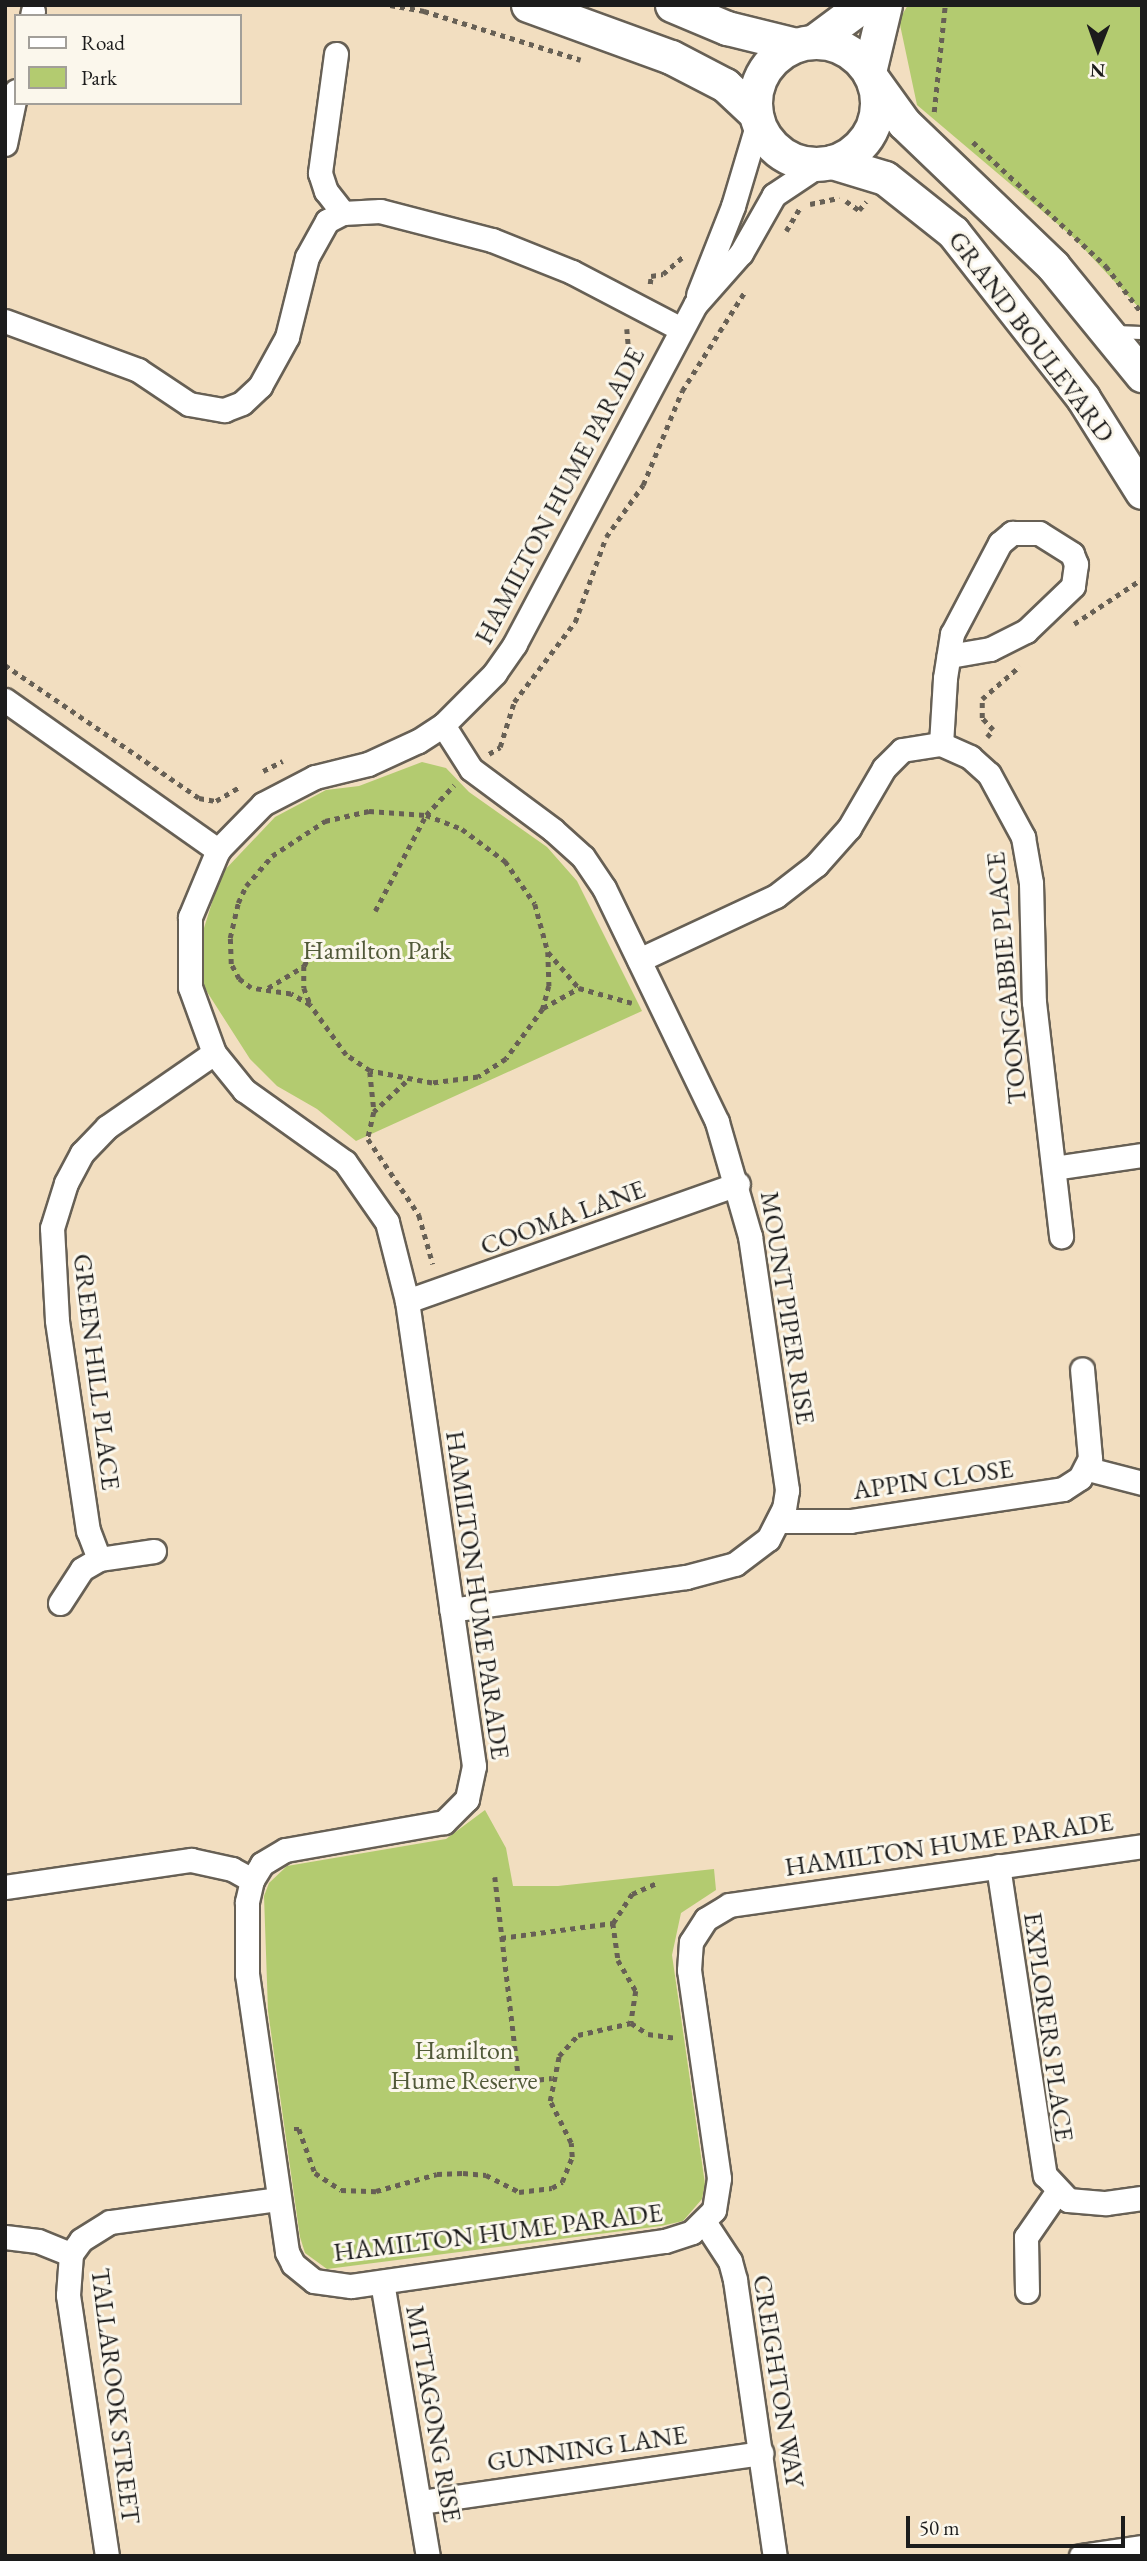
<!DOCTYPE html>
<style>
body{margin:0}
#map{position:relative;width:1147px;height:2561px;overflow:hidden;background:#f2dec0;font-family:"EB Garamond",serif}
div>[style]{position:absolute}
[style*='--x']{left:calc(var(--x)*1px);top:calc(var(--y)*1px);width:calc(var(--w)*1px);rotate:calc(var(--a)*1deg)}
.green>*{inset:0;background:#b3cb70}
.path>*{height:4.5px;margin-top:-2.25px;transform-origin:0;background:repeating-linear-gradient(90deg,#676055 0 5px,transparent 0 10px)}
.roads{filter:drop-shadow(2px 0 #676055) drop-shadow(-2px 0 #676055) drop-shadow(0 2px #676055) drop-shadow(0 -2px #676055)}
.lane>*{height:12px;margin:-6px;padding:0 6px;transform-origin:6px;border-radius:6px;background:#fff}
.street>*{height:23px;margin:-11.5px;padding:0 11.5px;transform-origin:11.5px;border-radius:11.5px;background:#fff}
.secondary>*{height:33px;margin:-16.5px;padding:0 16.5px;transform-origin:16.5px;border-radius:16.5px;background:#fff}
.secondary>.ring{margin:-16.5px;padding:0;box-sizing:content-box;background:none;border:33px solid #fff;border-radius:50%}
span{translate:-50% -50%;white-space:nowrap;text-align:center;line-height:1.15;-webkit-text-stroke:6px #fbf7ec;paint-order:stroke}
.street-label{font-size:26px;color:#1c1c1c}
.park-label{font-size:26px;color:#515939}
.frame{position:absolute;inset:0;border:7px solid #1c1c1c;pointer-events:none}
.legend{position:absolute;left:14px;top:14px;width:228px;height:91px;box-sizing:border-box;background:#fbf7ec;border:2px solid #a29f99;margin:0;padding:9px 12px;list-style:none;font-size:21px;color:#1c1c1c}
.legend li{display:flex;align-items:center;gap:14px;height:35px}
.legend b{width:35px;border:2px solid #a29f99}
.north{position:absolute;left:1063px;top:14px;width:70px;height:70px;-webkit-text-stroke:5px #fbf7ec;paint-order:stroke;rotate:181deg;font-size:19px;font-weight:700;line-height:28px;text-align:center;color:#1c1c1c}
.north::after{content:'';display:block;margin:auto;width:24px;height:32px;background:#1c1c1c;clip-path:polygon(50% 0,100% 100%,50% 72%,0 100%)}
.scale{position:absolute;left:906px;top:2516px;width:219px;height:32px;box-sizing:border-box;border:4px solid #1c1c1c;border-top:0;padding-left:9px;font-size:21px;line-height:24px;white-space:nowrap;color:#1c1c1c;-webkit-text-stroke:5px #fbf7ec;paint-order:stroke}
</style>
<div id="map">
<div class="green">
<i style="clip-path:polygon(908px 5px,1142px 5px,1142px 311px,1074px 238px,917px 105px,899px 20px)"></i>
<i style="clip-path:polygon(422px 762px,446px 768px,469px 792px,547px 847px,577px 881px,642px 1011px,356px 1141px,317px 1109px,277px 1086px,250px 1059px,202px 984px,204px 928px,221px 874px,275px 817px,326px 790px,359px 786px)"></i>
<i style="clip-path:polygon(485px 1810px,506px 1848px,513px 1886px,558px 1886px,714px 1869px,716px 1890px,681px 1913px,672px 1955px,705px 2184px,702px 2199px,683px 2221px,661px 2226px,327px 2269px,305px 2253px,300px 2237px,268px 2011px,264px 1896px,269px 1883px,287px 1866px,446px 1839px)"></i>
</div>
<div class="path">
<i style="--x:390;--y:5;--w:35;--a:10"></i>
<i style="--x:424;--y:11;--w:164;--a:17.3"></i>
<i style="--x:934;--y:112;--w:108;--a:-84.1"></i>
<i style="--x:973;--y:142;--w:182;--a:43"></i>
<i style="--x:1106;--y:266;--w:58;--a:52.7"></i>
<i style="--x:846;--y:201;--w:16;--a:35"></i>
<i style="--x:859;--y:210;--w:11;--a:-49"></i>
<i style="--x:810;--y:204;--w:30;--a:-12"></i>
<i style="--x:786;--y:231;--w:26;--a:-59"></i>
<i style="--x:650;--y:284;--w:8;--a:-83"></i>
<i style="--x:651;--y:276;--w:12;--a:-9"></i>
<i style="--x:663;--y:274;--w:28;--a:-41"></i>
<i style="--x:627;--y:329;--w:37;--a:85"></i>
<i style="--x:1074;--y:624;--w:82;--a:-33.5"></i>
<i style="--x:5;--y:665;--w:235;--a:34.4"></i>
<i style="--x:199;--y:798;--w:17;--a:10"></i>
<i style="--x:216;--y:801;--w:29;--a:-31"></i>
<i style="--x:987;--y:737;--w:9;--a:-49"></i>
<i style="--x:993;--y:730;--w:16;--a:-133"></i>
<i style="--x:982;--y:718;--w:19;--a:-90"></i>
<i style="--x:982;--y:699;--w:50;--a:-41"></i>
<i style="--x:489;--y:754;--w:13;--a:-32"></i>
<i style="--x:500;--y:747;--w:47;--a:-72.7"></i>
<i style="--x:514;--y:702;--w:101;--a:-52.7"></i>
<i style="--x:575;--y:622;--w:90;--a:-70"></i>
<i style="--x:606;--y:537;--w:64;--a:-54.6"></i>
<i style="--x:643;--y:485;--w:102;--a:-67.5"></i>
<i style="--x:682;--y:391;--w:116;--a:-57.7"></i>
<i style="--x:263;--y:771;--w:22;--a:-27"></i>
<i style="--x:369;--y:811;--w:57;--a:4"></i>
<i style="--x:426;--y:815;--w:39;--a:21"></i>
<i style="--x:462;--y:829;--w:54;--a:36.7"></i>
<i style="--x:505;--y:861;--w:52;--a:55.1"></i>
<i style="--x:535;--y:904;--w:50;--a:74.8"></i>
<i style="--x:548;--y:952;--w:34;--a:88"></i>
<i style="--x:549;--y:986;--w:24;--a:105"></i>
<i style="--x:543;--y:1009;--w:62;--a:126.5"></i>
<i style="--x:506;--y:1059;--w:33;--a:147"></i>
<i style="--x:478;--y:1077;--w:46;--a:172.6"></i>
<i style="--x:432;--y:1083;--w:63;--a:-169"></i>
<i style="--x:370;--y:1071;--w:29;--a:-146"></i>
<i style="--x:346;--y:1055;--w:62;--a:-125.8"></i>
<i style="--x:310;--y:1005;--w:22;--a:-150"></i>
<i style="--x:291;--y:994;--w:40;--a:-171.5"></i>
<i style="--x:251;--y:988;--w:15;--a:-143"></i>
<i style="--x:239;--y:979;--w:17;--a:-118"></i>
<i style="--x:231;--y:964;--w:26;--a:-92"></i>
<i style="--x:230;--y:938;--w:36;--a:-77"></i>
<i style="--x:238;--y:903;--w:19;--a:-65"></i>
<i style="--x:246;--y:886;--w:40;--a:-49"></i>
<i style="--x:272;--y:856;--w:64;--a:-33.4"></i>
<i style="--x:325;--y:821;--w:45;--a:-12.8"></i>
<i style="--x:375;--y:911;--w:109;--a:-62"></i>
<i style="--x:426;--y:815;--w:41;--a:-47"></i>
<i style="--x:548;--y:952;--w:48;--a:49.3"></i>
<i style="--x:579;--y:988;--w:55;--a:15.8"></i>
<i style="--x:304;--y:966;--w:22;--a:90"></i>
<i style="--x:304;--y:988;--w:17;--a:69"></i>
<i style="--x:268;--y:988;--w:42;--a:-31.4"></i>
<i style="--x:304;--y:966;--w:23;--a:-65"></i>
<i style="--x:543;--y:1008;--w:41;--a:-29.1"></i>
<i style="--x:370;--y:1072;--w:39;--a:84"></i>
<i style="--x:406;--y:1082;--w:44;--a:136.8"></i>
<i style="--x:374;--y:1112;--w:28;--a:103"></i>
<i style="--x:368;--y:1139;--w:92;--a:56.1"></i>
<i style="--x:419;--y:1215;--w:51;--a:74.1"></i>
<i style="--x:495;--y:1877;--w:206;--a:83.3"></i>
<i style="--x:519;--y:2082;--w:33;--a:-7"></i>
<i style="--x:613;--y:1923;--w:35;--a:-57"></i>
<i style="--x:632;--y:1894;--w:27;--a:-24"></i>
<i style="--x:501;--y:1938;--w:113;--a:-7.6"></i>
<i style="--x:613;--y:1923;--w:37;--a:82"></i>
<i style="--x:618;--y:1960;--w:36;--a:60"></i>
<i style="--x:636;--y:1991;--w:32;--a:99"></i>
<i style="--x:631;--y:2023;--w:20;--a:33"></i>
<i style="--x:648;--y:2034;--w:27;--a:8"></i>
<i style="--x:294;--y:2129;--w:5;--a:0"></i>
<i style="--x:299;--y:2129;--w:47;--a:70"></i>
<i style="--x:315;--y:2173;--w:31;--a:33"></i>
<i style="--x:341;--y:2190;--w:35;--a:2"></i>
<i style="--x:376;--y:2191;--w:63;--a:-15.6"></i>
<i style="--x:437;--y:2174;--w:26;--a:-2"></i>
<i style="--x:463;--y:2173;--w:23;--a:5"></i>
<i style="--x:486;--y:2175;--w:37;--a:27"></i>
<i style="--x:519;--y:2192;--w:33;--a:-7"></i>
<i style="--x:552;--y:2188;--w:12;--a:-31"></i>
<i style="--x:562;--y:2182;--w:27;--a:-68"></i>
<i style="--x:572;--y:2157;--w:14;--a:-94"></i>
<i style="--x:571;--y:2143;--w:47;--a:-116.6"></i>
<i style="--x:550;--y:2101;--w:46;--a:-78.7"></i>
<i style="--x:559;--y:2056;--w:28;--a:-48"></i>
<i style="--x:578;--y:2035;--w:54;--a:-12.8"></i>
</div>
<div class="roads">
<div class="lane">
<i style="--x:1115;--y:332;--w:27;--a:2"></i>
</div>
<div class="street">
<i style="--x:32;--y:16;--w:5;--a:-79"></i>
<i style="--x:336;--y:54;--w:120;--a:97.7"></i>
<i style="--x:320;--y:173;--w:19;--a:72"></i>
<i style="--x:326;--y:191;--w:28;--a:52"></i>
<i style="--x:5;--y:144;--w:54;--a:-78.3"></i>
<i style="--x:822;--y:163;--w:58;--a:146.3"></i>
<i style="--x:774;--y:195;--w:67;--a:119.6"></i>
<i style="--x:741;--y:253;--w:69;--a:131.5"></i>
<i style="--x:695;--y:305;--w:384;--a:118"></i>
<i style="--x:515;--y:644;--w:35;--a:125"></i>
<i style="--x:495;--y:673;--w:74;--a:135"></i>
<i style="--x:443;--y:725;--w:30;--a:147"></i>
<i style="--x:418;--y:741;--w:55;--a:155.3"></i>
<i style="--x:368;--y:764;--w:55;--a:166.2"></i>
<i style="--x:315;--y:777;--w:59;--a:152.6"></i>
<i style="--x:263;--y:804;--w:64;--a:134.4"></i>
<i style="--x:218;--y:850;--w:73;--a:112.7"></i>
<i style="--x:190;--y:917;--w:70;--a:90"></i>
<i style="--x:190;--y:987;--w:70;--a:70"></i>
<i style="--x:214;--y:1053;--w:48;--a:51"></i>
<i style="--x:244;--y:1090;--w:124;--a:35.5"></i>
<i style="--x:345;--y:1162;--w:73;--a:55"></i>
<i style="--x:387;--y:1222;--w:81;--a:75.8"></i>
<i style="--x:407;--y:1301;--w:470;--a:81.8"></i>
<i style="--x:474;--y:1766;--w:34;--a:102"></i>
<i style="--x:467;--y:1799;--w:33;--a:135"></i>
<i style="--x:444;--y:1822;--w:161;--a:170"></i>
<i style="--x:285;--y:1850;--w:27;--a:149"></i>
<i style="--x:262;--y:1864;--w:19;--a:122"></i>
<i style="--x:252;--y:1880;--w:23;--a:103"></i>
<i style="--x:247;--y:1902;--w:72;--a:90"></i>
<i style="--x:247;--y:1974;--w:281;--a:81.8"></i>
<i style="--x:287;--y:2252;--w:13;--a:63"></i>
<i style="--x:293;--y:2264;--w:27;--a:39"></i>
<i style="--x:314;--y:2281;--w:37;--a:8"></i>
<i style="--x:351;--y:2286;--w:317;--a:-8.2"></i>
<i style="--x:665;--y:2241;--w:28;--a:-18"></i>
<i style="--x:692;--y:2232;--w:31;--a:-45"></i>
<i style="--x:714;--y:2210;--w:32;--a:-81"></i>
<i style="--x:719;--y:2178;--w:210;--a:-98.2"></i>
<i style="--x:689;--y:1970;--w:28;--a:-86"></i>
<i style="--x:691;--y:1942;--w:27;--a:-57"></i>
<i style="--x:706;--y:1919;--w:27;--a:-31"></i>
<i style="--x:729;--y:1905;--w:417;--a:-8.1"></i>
<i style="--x:698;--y:295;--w:96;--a:-68.5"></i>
<i style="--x:733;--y:206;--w:88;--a:-73.4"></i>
<i style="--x:5;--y:321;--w:142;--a:20.2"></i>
<i style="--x:138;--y:370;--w:61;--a:33.7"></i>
<i style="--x:189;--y:404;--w:36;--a:10"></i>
<i style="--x:224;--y:410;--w:19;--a:-21"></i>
<i style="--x:242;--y:403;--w:25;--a:-43"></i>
<i style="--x:260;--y:386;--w:56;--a:-61.1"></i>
<i style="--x:287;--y:337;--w:82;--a:-76"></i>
<i style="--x:307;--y:257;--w:41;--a:-60.9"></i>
<i style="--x:327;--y:221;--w:18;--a:-27"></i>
<i style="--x:343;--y:213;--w:37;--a:-3"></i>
<i style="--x:380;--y:211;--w:116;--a:14.5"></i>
<i style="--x:492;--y:240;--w:86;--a:21.8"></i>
<i style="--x:572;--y:272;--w:123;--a:27.6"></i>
<i style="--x:5;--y:700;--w:261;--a:35.2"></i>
<i style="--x:443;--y:725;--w:52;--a:57.5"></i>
<i style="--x:471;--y:769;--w:102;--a:36.6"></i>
<i style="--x:553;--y:830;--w:40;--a:42"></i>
<i style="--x:583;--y:857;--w:37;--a:56"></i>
<i style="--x:604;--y:888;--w:260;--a:64.2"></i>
<i style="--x:717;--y:1122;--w:119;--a:73.9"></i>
<i style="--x:750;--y:1236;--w:257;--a:81.7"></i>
<i style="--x:787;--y:1490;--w:18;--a:99"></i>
<i style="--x:784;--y:1508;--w:35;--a:117"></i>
<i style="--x:768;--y:1539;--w:41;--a:142.9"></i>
<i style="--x:735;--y:1564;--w:51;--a:165.1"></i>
<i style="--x:686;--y:1577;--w:237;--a:172"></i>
<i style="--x:941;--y:744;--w:66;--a:-86.5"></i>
<i style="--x:945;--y:678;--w:45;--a:-81"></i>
<i style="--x:952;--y:634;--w:103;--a:-62.2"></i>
<i style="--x:1000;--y:543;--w:16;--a:-40"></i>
<i style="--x:1012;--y:533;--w:27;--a:0"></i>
<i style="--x:1039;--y:533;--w:39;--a:32"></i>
<i style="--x:1072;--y:554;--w:11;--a:68"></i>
<i style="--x:1076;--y:564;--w:22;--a:98"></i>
<i style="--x:1073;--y:586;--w:65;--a:136.2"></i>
<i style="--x:1026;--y:631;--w:40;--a:153.4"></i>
<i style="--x:990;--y:649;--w:42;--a:170.3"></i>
<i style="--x:639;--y:960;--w:151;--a:-25"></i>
<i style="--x:776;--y:896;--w:51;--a:-37.8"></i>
<i style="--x:816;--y:865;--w:50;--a:-48.3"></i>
<i style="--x:849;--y:828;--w:69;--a:-59.7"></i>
<i style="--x:884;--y:768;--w:25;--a:-45"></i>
<i style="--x:902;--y:750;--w:39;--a:-9"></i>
<i style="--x:941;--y:744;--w:32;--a:24"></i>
<i style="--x:970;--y:757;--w:25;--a:42"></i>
<i style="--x:989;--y:774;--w:72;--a:61.6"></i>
<i style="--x:1023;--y:837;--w:47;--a:80.1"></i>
<i style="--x:1031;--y:883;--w:119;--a:88.6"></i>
<i style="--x:1034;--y:1002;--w:236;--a:83.4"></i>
<i style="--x:1054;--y:1168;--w:89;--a:-8.4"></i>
<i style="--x:407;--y:1301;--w:351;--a:-19.5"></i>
<i style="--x:1088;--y:1469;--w:56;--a:14.5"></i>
<i style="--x:779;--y:1521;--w:71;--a:0"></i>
<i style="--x:850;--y:1521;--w:215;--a:-8.5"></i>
<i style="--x:1063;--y:1489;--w:20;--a:-33"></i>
<i style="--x:1080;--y:1478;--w:22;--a:-63"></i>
<i style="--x:1090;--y:1458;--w:89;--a:-95.1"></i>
<i style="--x:154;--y:1551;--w:56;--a:171.7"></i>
<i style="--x:99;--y:1559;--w:30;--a:-111"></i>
<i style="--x:88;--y:1531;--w:213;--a:-98.4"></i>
<i style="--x:57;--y:1320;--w:92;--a:-93.1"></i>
<i style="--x:52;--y:1228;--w:47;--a:-72.7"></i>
<i style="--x:66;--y:1183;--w:34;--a:-62"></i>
<i style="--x:82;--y:1153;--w:36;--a:-46"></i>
<i style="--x:107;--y:1127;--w:130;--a:-34.7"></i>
<i style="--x:60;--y:1603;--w:40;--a:-57.1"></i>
<i style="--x:82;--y:1569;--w:20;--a:-30"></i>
<i style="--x:998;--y:1866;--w:313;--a:81.4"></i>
<i style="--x:1045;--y:2175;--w:34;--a:47"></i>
<i style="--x:1068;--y:2200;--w:38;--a:5"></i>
<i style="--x:1106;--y:2203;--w:36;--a:-8"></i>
<i style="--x:5;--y:1887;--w:188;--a:-8.3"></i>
<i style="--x:191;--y:1860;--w:42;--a:12.4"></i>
<i style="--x:232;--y:1869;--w:23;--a:29"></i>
<i style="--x:705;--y:2223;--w:45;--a:56.7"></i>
<i style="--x:730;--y:2261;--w:20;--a:75"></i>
<i style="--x:735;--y:2280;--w:279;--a:81.8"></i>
<i style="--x:5;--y:2237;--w:33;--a:7"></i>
<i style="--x:38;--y:2241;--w:35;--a:22"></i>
<i style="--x:382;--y:2282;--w:278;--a:80.5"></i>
<i style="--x:1027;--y:2291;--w:54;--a:-91.1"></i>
<i style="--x:1026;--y:2237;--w:55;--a:-55.4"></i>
<i style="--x:421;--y:2502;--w:344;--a:-8.2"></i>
<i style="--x:107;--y:2556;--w:264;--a:-98.5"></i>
<i style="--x:68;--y:2295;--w:41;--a:-85.8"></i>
<i style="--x:71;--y:2254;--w:17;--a:-54"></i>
<i style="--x:81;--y:2240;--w:34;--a:-32"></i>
<i style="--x:110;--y:2222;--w:170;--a:-7.8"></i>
<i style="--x:1081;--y:2556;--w:62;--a:-8.4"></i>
</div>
<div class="secondary">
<i style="--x:528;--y:5;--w:152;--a:20"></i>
<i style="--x:671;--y:57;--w:61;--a:27.4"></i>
<i style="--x:725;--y:85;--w:42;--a:43.1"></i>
<i style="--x:672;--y:5;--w:60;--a:22.7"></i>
<i style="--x:727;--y:28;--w:71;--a:13.8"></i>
<i style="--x:813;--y:42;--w:62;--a:-36.5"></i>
<i class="ring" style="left:755px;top:42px;width:89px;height:89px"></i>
<i style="--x:869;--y:72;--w:69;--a:-76.6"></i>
<i style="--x:873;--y:80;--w:53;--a:54.2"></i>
<i style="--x:904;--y:123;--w:207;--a:43.8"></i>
<i style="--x:1053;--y:266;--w:141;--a:50.8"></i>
<i style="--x:832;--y:162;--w:55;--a:16.8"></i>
<i style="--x:885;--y:178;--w:87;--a:38.5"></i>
<i style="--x:953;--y:232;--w:211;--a:51.9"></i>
<i style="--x:1083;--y:398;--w:111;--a:57.9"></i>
</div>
</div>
<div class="street-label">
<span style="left:1031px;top:337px;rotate:53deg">GRAND BOULEVARD</span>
<span style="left:560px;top:496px;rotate:-62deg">HAMILTON HUME PARADE</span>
<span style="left:1007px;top:978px;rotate:-95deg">TOONGABBIE PLACE</span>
<span style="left:563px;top:1218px;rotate:-20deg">COOMA LANE</span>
<span style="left:787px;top:1308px;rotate:81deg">MOUNT PIPER RISE</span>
<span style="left:96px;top:1372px;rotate:83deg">GREEN HILL PLACE</span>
<span style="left:933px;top:1480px;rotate:-8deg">APPIN CLOSE</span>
<span style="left:477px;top:1595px;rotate:82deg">HAMILTON HUME PARADE</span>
<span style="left:949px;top:1845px;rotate:-8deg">HAMILTON HUME PARADE</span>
<span style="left:1048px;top:2027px;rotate:82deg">EXPLORERS PLACE</span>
<span style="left:498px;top:2233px;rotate:-7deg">HAMILTON HUME PARADE</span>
<span style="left:778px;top:2381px;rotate:81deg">CREIGHTON WAY</span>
<span style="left:115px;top:2396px;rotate:83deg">TALLAROOK STREET</span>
<span style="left:433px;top:2414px;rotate:80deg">MITTAGONG RISE</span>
<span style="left:587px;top:2449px;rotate:-8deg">GUNNING LANE</span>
</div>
<div class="park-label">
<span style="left:377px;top:951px">Hamilton Park</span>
<span style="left:464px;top:2066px">Hamilton<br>Hume Reserve</span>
</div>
<div class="frame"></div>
<ul class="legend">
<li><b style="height:9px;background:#fff"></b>Road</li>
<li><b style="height:19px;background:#b3cb70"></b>Park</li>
</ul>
<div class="north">N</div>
<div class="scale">50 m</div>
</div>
